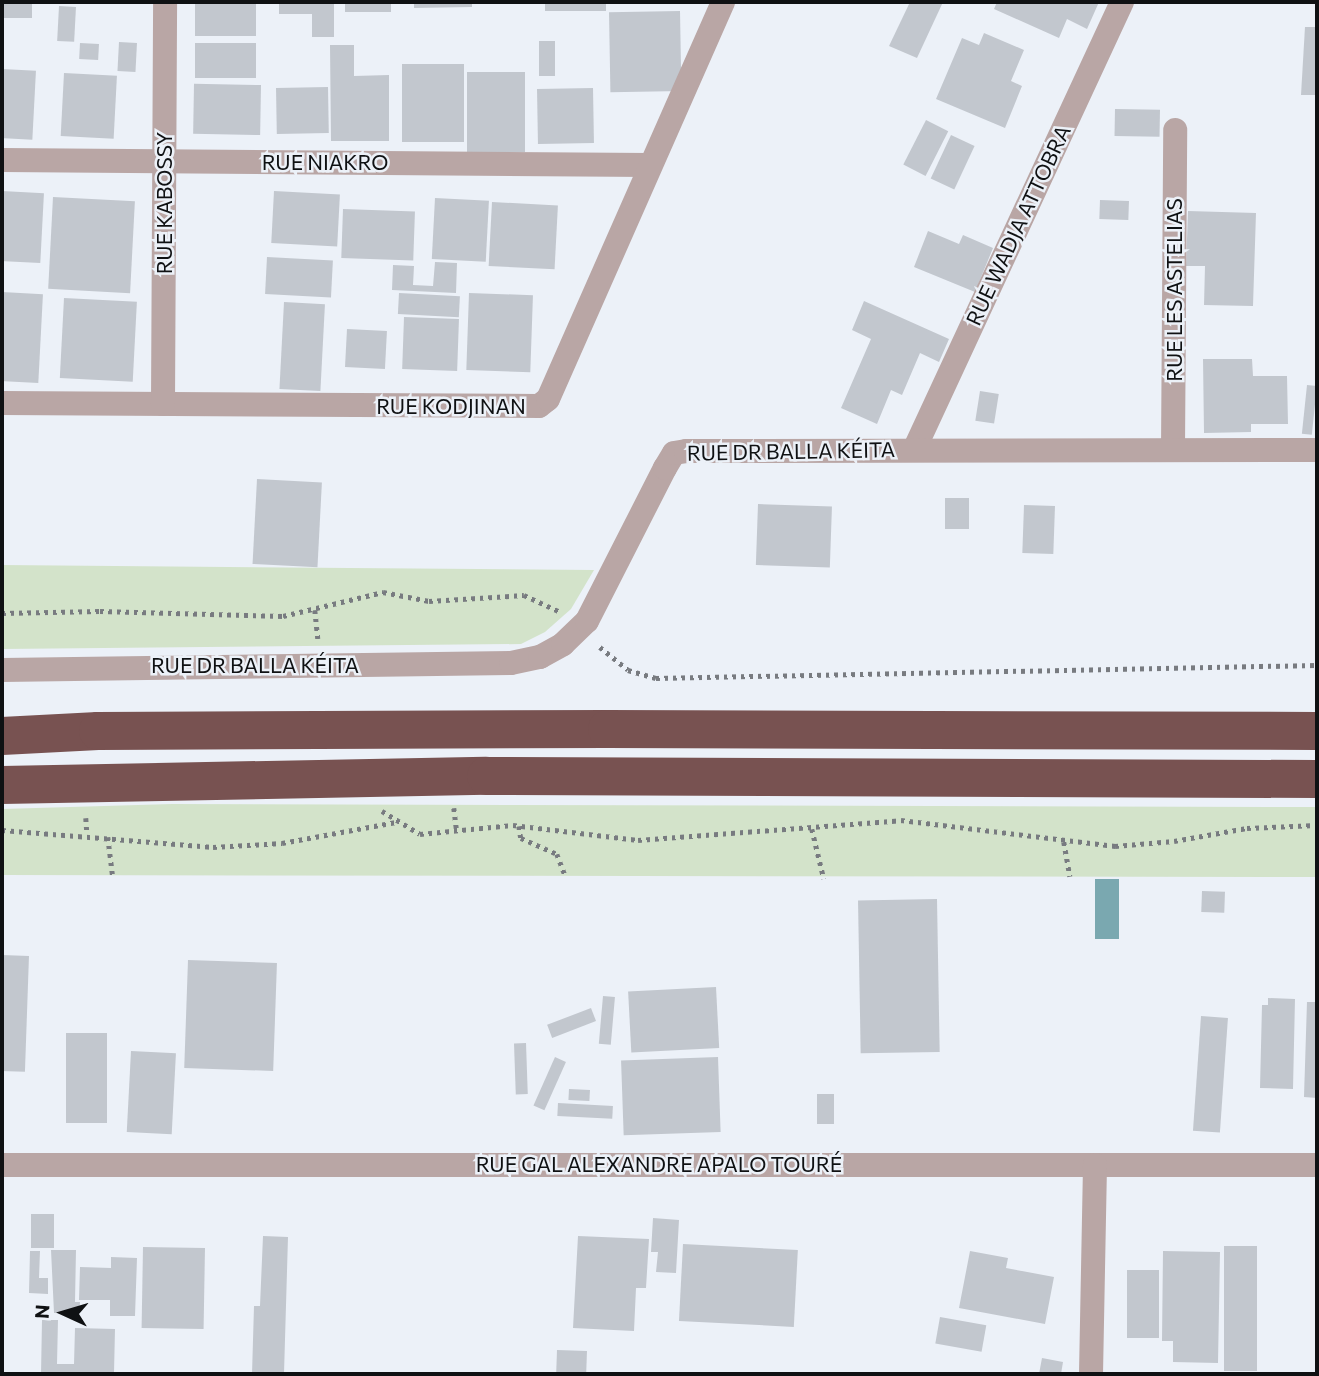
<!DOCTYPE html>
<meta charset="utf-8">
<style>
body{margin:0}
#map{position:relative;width:1319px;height:1376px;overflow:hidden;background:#ecf1f8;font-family:Commissioner,sans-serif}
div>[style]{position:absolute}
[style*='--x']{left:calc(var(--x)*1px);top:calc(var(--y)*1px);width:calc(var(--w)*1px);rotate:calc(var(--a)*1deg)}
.green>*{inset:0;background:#d3e3ca}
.water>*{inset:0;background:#7aa8b0;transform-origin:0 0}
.building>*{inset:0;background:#c2c7ce;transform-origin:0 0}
.path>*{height:4.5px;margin-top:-2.25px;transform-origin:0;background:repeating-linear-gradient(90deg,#787b80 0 3.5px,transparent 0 8.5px)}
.street>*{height:24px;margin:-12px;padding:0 12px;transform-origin:12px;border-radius:12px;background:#b9a6a5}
.highway>*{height:38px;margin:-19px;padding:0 19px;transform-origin:19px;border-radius:19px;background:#785251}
span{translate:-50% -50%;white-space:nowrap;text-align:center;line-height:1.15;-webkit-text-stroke:5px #ecf1f8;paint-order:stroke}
.street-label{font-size:21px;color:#0f1113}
.frame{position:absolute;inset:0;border:4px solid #0f1113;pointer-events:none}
.north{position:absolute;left:28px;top:1278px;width:70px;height:70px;-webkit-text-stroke:5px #ecf1f8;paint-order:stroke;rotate:274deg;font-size:19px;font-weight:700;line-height:28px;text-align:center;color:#0f1113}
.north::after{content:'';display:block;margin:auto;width:24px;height:32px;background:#0f1113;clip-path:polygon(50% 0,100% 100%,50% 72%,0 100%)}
</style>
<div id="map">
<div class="green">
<i style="clip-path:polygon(2px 565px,594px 570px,571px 609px,545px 632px,521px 644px,2px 649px)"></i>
<i style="clip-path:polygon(172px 804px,1317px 807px,1317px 877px,2px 875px,2px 809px)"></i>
</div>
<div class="water">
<i style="left:1095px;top:879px;width:24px;height:60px"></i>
</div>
<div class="building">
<i style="left:2px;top:2px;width:30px;height:16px"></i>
<i style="left:195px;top:2px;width:61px;height:34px"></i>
<i style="clip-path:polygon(279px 2px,334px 2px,334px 37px,312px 37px,312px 14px,279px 14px)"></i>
<i style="left:345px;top:2px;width:46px;height:10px"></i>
<i style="clip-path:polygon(414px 2px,472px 2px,472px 7px,414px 8px)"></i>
<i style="left:545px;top:2px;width:61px;height:9px"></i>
<i style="clip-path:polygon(910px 2px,943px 2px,917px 58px,889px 46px)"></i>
<i style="clip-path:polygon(997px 2px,1099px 2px,1087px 29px,1067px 19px,1059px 38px,994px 9px)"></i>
<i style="left:59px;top:6px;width:17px;height:35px;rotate:3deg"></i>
<i style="left:680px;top:11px;width:80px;height:71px;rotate:89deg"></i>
<i style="clip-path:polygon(1305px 27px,1317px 27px,1317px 95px,1301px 95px)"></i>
<i style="clip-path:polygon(984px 33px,1024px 50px,1011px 81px,1022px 86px,1005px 128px,936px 99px,962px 38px,979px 45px)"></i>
<i style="left:555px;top:41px;width:35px;height:16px;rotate:90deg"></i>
<i style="left:119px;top:42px;width:18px;height:29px;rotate:3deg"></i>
<i style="left:80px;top:43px;width:19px;height:16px;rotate:3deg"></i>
<i style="left:195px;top:43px;width:61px;height:35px"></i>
<i style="clip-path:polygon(330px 45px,354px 45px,354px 76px,389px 75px,389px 141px,331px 141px)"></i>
<i style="left:464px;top:64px;width:78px;height:62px;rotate:90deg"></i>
<i style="left:2px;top:69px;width:34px;height:69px;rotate:3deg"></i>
<i style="left:467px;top:72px;width:58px;height:80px"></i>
<i style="left:64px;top:73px;width:53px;height:63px;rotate:3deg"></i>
<i style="left:261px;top:85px;width:50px;height:67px;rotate:91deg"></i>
<i style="left:328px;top:87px;width:46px;height:52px;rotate:89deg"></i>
<i style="left:593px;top:88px;width:55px;height:56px;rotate:89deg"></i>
<i style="left:1115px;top:109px;width:45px;height:27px;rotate:1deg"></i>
<i style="left:926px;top:120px;width:25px;height:50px;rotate:27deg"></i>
<i style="left:951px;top:135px;width:26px;height:48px;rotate:25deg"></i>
<i style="left:2px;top:191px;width:42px;height:70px;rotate:3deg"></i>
<i style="left:274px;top:191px;width:66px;height:52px;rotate:3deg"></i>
<i style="left:53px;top:197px;width:82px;height:92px;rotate:3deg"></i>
<i style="left:435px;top:198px;width:54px;height:61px;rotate:3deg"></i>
<i style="left:1100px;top:200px;width:29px;height:19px;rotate:2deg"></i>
<i style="left:492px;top:202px;width:66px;height:64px;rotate:3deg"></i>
<i style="left:343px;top:209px;width:72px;height:49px;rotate:2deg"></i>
<i style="clip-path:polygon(1188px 211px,1256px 213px,1253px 306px,1204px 305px,1205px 266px,1186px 266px)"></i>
<i style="clip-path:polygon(928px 231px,959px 244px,963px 235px,993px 248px,975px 292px,914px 267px)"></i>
<i style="left:267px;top:257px;width:66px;height:37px;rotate:3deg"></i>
<i style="clip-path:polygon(435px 262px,457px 263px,456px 293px,392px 290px,393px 265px,414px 266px,413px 285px,433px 286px)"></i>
<i style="left:2px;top:292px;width:41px;height:89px;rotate:3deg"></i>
<i style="left:399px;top:293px;width:61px;height:21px;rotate:3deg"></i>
<i style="left:469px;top:293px;width:64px;height:77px;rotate:2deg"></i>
<i style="left:64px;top:298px;width:73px;height:80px;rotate:3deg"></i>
<i style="clip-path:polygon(864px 301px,949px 339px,939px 362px,920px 353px,902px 395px,891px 390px,877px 424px,841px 408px,871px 339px,852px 330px)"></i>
<i style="left:284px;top:302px;width:41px;height:87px;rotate:3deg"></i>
<i style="left:404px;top:317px;width:55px;height:52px;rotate:2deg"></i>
<i style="left:347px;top:329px;width:40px;height:38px;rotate:3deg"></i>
<i style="clip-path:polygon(1203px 359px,1252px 359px,1253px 376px,1287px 376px,1288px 424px,1251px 424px,1251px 432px,1204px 433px)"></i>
<i style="left:1307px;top:385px;width:10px;height:49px;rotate:6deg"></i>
<i style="left:980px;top:391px;width:19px;height:30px;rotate:9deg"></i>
<i style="left:257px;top:479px;width:65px;height:85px;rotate:3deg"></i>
<i style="left:945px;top:498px;width:24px;height:31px"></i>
<i style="left:758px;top:504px;width:74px;height:61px;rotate:2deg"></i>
<i style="left:1024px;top:505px;width:31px;height:48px;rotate:2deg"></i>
<i style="left:1202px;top:891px;width:23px;height:21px;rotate:2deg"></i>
<i style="left:937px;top:899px;width:153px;height:79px;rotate:89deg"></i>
<i style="left:2px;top:955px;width:27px;height:116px;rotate:2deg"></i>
<i style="left:188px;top:960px;width:89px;height:108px;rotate:2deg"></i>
<i style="left:716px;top:987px;width:61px;height:88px;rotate:87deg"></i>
<i style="left:603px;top:996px;width:12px;height:48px;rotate:5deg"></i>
<i style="clip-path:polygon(1268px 998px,1295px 999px,1293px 1089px,1260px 1088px,1262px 1005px,1268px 1005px)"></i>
<i style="clip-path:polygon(1307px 1002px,1317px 1002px,1317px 1098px,1304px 1097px)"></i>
<i style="left:591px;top:1008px;width:14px;height:47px;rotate:69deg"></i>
<i style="left:1201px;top:1016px;width:27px;height:115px;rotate:4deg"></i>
<i style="left:66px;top:1033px;width:41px;height:90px"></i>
<i style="left:526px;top:1043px;width:51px;height:12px;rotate:88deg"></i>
<i style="left:131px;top:1051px;width:45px;height:81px;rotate:3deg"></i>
<i style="left:555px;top:1057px;width:12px;height:53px;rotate:24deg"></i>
<i style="left:718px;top:1057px;width:75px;height:97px;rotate:88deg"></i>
<i style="left:569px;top:1089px;width:21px;height:11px;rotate:3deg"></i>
<i style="left:817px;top:1094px;width:17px;height:30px"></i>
<i style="left:558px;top:1103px;width:55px;height:13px;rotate:3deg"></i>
<i style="left:31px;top:1214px;width:23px;height:34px"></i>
<i style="clip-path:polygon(653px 1218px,679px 1220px,676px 1273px,656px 1272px,658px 1252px,651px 1252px)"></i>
<i style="clip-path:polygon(263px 1236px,288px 1237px,284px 1374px,252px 1374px,254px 1306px,260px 1306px)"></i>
<i style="clip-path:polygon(578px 1236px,649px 1239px,646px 1288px,636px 1288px,634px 1331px,573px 1328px)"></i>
<i style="left:683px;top:1244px;width:115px;height:77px;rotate:3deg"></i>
<i style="left:1224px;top:1246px;width:33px;height:125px"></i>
<i style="left:143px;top:1247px;width:62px;height:81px;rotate:1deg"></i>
<i style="clip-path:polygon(51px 1250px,76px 1250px,75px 1302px,80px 1302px,79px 1314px,54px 1313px)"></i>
<i style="clip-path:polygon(30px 1251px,40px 1251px,39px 1278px,48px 1278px,48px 1294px,29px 1293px)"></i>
<i style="clip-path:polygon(970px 1251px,1008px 1258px,1006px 1268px,1054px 1277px,1045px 1324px,959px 1308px)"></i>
<i style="clip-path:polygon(1163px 1251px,1220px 1252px,1218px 1363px,1173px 1362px,1173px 1341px,1162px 1341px)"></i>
<i style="clip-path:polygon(111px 1257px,137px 1258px,135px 1316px,110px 1316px,110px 1300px,79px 1300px,80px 1267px,111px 1268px)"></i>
<i style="left:1127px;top:1270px;width:32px;height:68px"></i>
<i style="left:940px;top:1317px;width:47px;height:27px;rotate:10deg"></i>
<i style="clip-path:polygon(42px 1320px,58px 1320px,57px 1364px,74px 1364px,75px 1328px,115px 1329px,114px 1373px,41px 1374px)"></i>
<i style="left:557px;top:1350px;width:30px;height:24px;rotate:2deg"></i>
<i style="clip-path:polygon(1042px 1358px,1063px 1362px,1061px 1374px,1039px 1374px)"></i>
</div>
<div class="path">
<i style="--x:315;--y:610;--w:29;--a:84"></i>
<i style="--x:2;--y:613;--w:98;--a:-1.2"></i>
<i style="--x:100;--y:611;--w:183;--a:1.6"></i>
<i style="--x:283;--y:616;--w:103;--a:-13.5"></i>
<i style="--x:383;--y:592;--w:47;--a:11.1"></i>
<i style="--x:429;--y:601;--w:95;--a:-3.6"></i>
<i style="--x:524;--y:595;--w:38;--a:25"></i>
<i style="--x:600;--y:647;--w:36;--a:39"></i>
<i style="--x:628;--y:670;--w:29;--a:16"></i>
<i style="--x:656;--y:678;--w:661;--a:-1.13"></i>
<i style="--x:454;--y:808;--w:24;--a:83"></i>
<i style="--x:382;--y:811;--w:44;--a:31.2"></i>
<i style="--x:420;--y:834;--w:93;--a:-5.5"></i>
<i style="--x:513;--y:825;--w:126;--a:6.8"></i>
<i style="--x:638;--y:840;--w:264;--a:-4.3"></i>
<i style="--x:901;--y:820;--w:216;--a:6.9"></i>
<i style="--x:1115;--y:846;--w:59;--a:-4.8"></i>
<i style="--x:1174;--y:841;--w:74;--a:-10.1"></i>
<i style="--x:1247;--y:828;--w:70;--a:-2.5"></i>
<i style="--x:86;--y:818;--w:16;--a:86"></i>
<i style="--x:519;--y:826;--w:12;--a:81"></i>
<i style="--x:521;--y:838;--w:39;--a:24"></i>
<i style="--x:557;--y:854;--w:22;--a:69"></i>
<i style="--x:812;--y:829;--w:51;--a:76.5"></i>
<i style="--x:2;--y:830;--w:212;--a:4.6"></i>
<i style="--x:213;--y:847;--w:69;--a:-3.3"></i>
<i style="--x:282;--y:843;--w:116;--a:-10.4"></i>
<i style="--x:108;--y:837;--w:38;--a:83"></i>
<i style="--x:1064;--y:842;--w:35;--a:80"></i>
</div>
<div class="street">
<i style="--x:2;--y:160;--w:647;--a:0.44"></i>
<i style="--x:2;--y:403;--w:537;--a:0.32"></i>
<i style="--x:539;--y:406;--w:11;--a:-38"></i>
<i style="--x:548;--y:399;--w:434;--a:-66.2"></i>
<i style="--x:163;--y:404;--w:402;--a:-89.7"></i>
<i style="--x:915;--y:448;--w:492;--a:-65.1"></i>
<i style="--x:1173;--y:449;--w:319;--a:-89.6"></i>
<i style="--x:2;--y:670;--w:509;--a:-0.79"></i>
<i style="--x:511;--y:663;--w:30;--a:-12"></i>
<i style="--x:540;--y:657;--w:26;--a:-29"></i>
<i style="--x:563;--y:644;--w:33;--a:-44"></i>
<i style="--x:587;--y:621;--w:172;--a:-63"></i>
<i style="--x:665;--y:468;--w:17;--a:-59"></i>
<i style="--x:674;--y:453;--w:12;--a:-9"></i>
<i style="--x:686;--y:451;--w:631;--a:-0.09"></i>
<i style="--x:2;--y:1165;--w:1315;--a:0"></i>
<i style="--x:1091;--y:1374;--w:209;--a:-88.9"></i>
</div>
<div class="highway">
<i style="--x:2;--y:736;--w:96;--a:-3"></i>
<i style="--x:98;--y:731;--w:509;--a:-0.23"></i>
<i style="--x:607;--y:729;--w:710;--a:0.16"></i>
<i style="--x:2;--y:785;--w:484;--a:-1.1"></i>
<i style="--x:486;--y:776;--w:831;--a:0.21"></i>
</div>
<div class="street-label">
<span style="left:325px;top:162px">RUE NIAKRO</span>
<span style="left:164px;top:203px;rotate:-90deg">RUE KABOSSY</span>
<span style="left:1018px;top:225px;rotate:-65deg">RUE WADJA ATTOBRA</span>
<span style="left:1174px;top:290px;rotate:-90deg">RUE LES ASTELIAS</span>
<span style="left:451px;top:406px">RUE KODJINAN</span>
<span style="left:791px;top:451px;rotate:-1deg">RUE DR BALLA KÉITA</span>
<span style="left:255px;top:665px">RUE DR BALLA KÉITA</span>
<span style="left:659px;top:1164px">RUE GAL ALEXANDRE APALO TOURÉ</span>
</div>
<div class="frame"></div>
<div class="north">N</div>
</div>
